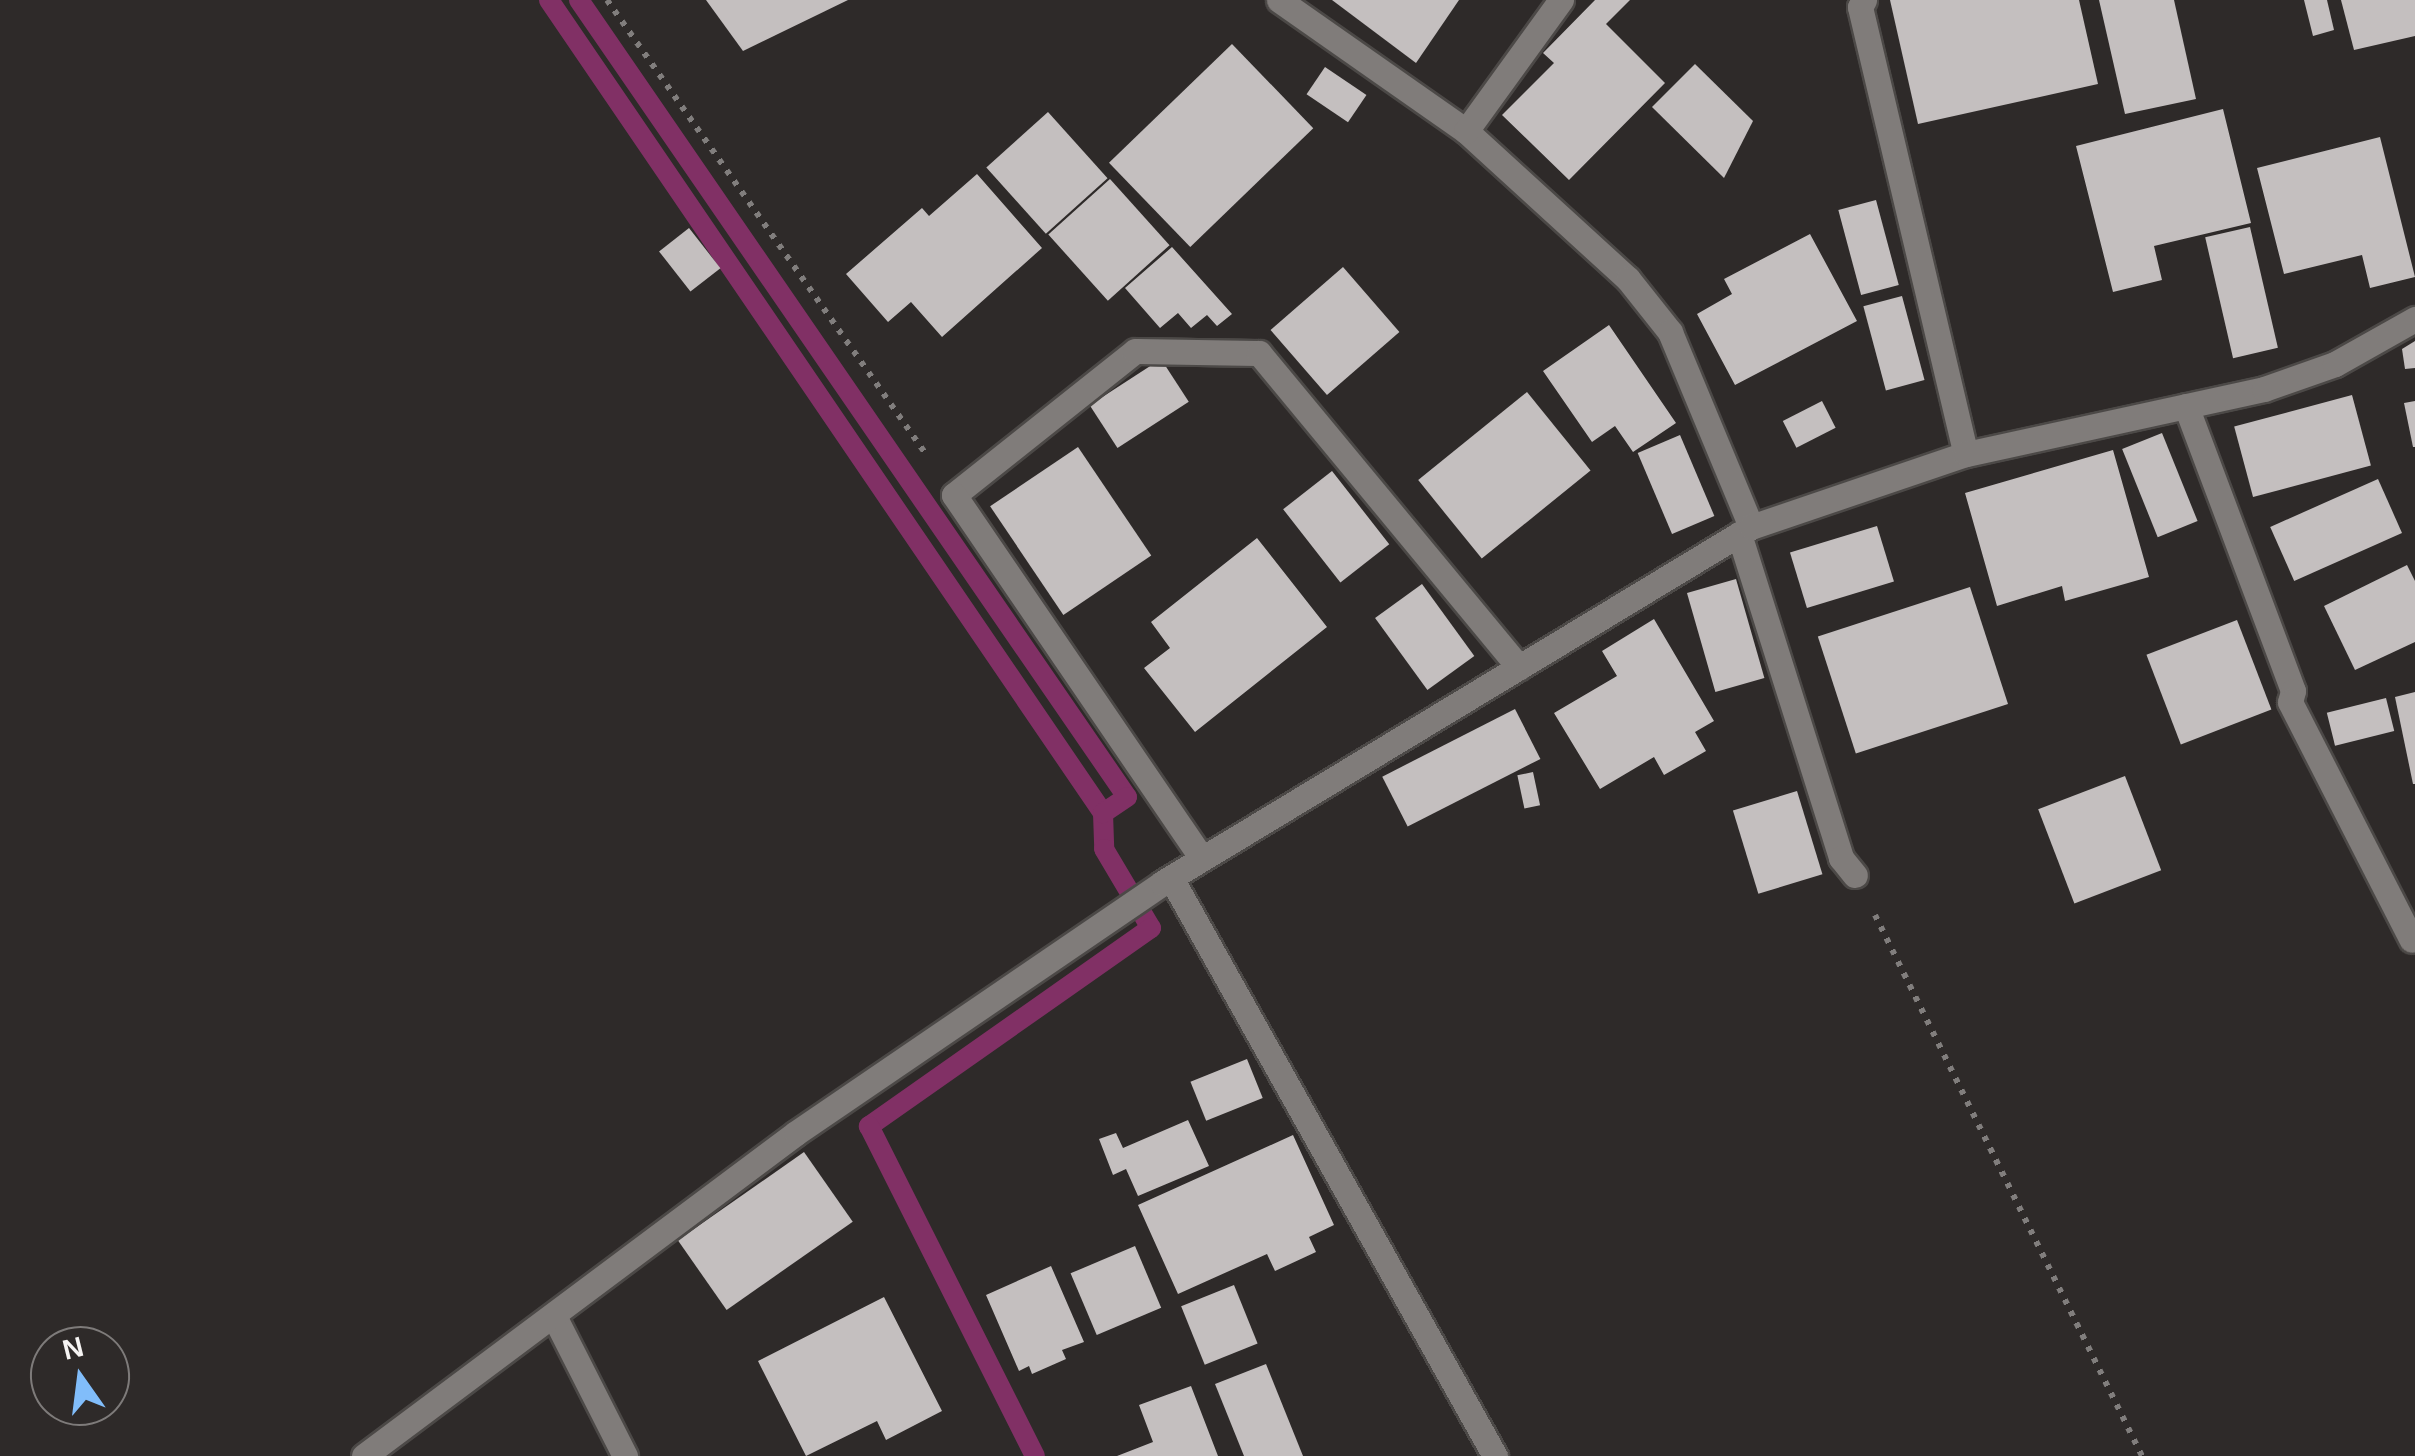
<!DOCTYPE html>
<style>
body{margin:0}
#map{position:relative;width:2415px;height:1456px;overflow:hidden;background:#2e2a29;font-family:Arial,sans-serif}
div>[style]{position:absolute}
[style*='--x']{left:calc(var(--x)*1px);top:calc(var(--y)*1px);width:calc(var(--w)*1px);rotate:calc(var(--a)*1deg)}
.stream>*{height:20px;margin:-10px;padding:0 10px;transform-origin:10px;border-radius:10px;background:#813065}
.building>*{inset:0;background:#c4bfbf;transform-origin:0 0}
.path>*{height:6px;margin-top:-3px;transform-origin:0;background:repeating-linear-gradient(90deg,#817e7d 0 5px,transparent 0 13px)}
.roads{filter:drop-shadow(2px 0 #4c4947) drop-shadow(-2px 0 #4c4947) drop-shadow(0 2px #4c4947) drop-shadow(0 -2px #4c4947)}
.service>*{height:25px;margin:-12.5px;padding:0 12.5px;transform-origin:12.5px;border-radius:12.5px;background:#807c7a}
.minor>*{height:25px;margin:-12.5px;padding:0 12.5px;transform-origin:12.5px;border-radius:12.5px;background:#807c7a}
span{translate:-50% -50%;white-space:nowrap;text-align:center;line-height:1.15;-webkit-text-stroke:10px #2e2a29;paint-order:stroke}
.north{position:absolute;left:30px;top:1326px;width:100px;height:100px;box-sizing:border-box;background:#2e2a29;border:2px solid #7e7b7a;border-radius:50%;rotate:346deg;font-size:28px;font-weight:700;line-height:40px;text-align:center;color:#f6f4f3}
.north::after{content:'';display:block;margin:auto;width:35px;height:45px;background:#81bdfa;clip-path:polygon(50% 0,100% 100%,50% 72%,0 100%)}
</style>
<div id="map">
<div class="stream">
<i style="--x:549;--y:0;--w:984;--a:55.73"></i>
<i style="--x:1103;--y:813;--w:36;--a:88"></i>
<i style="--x:1104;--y:849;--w:92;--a:59.3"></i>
<i style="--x:1151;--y:928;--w:345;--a:144.9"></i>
<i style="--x:869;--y:1126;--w:369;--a:63.3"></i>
<i style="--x:579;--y:0;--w:967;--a:55.49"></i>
<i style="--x:1127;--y:797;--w:29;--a:146"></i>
</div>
<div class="building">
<i style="clip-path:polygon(706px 0,848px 0,743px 51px)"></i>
<i style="clip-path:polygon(1332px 0,1459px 0,1416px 63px)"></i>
<i style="clip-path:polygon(1595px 0,1630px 0,1606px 24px,1665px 83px,1569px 180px,1502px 115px,1554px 63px,1543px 53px)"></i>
<i style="clip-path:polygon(1890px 0,2079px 0,2098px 84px,1918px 124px)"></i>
<i style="clip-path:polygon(2099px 0,2174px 0,2196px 99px,2125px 114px)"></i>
<i style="clip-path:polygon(2304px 0,2327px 0,2334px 30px,2313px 36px)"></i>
<i style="clip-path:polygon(2341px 0,2415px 0,2415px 36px,2354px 50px)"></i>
<i style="left:1232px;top:44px;width:117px;height:171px;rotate:46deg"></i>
<i style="clip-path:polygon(1695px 64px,1753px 121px,1724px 178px,1652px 107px)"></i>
<i style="left:1325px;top:67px;width:50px;height:33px;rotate:34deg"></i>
<i style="clip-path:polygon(2223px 109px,2251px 223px,2154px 246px,2162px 280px,2113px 292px,2076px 146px)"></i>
<i style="left:1048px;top:112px;width:89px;height:83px;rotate:48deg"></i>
<i style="clip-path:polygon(2380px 137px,2415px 277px,2370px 288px,2362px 255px,2284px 274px,2257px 168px)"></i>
<i style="clip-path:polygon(977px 174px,1042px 248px,942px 337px,911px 302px,888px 322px,846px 274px,922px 208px,929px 216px)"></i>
<i style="left:1110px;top:179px;width:89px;height:83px;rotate:48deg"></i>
<i style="left:1876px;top:200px;width:88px;height:39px;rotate:75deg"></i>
<i style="left:2250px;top:227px;width:124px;height:46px;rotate:77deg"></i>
<i style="left:689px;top:228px;width:51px;height:38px;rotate:52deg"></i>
<i style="clip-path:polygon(1810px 234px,1857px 321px,1735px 385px,1697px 314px,1732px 294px,1724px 279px)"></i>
<i style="clip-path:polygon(1172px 247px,1232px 314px,1217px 326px,1207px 315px,1191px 328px,1178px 313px,1160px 328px,1125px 288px)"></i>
<i style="left:1343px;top:267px;width:86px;height:96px;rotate:49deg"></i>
<i style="left:1902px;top:296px;width:87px;height:40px;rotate:75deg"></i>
<i style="clip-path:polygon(1609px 325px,1676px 423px,1633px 452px,1615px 426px,1592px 442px,1543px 371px)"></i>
<i style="clip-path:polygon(2415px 341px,2415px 368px,2405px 369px,2402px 349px)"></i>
<i style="left:1161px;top:359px;width:51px;height:85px;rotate:57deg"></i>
<i style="left:1527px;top:392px;width:101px;height:140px;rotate:51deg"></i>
<i style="left:2352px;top:395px;width:73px;height:122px;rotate:75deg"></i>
<i style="left:1822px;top:401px;width:30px;height:44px;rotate:63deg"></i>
<i style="clip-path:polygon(2415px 401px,2415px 447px,2413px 447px,2404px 403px)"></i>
<i style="left:2162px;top:433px;width:95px;height:43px;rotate:68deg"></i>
<i style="left:1680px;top:435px;width:88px;height:46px;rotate:67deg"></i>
<i style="left:1078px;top:447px;width:131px;height:106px;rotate:56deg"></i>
<i style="clip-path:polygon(2113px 450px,2149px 577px,2065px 601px,2062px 586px,1997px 606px,1965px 493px)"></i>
<i style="left:1332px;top:471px;width:93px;height:62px;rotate:52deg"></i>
<i style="left:2378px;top:479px;width:59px;height:118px;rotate:66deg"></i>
<i style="left:1877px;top:526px;width:58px;height:91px;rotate:73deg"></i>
<i style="clip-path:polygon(1257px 538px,1327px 627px,1195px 732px,1144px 668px,1170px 648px,1151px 622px)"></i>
<i style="clip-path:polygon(2407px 565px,2415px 581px,2415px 642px,2355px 670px,2324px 606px)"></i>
<i style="left:1736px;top:579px;width:103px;height:51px;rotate:74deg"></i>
<i style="left:1422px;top:584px;width:89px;height:58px;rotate:54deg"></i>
<i style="left:1970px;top:587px;width:123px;height:160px;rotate:72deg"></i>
<i style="clip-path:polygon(1654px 619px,1714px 721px,1695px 732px,1706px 751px,1664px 775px,1654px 757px,1600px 789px,1554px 713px,1617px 676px,1602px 651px)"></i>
<i style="left:2237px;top:620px;width:96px;height:97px;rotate:69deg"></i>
<i style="clip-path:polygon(2415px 692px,2415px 784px,2413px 784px,2395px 697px)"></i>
<i style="left:2386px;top:698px;width:34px;height:61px;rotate:76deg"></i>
<i style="left:1515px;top:709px;width:56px;height:149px;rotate:63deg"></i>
<i style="left:1533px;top:772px;width:34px;height:16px;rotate:78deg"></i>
<i style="left:2125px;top:776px;width:101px;height:93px;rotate:69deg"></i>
<i style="left:1797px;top:791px;width:87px;height:67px;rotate:73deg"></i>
<i style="left:1247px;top:1059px;width:42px;height:61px;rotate:68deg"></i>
<i style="clip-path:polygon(1188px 1120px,1209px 1166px,1138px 1196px,1126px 1169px,1113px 1175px,1099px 1139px,1116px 1133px,1123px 1148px)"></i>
<i style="clip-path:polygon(1293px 1135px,1334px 1225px,1309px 1237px,1316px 1252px,1275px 1271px,1267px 1254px,1178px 1294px,1138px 1205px)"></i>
<i style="left:804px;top:1152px;width:85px;height:154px;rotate:55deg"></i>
<i style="left:1135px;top:1246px;width:67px;height:70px;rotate:67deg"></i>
<i style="clip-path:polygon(1051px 1266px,1084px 1342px,1062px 1350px,1066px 1359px,1032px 1374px,1029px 1366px,1019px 1371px,986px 1295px)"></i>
<i style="left:1234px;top:1285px;width:63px;height:57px;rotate:68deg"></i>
<i style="clip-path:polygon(884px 1297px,942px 1411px,886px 1440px,877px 1421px,806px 1456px,758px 1361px)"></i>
<i style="clip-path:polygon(1266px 1364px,1303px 1456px,1244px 1456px,1215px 1384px)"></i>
<i style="clip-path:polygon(1191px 1386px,1218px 1456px,1117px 1456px,1153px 1442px,1139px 1405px)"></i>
</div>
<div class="path">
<i style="--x:607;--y:0;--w:558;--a:54.92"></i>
<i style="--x:1875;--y:915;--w:603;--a:63.73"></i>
</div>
<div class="roads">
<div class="service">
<i style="--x:1279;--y:0;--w:228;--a:35"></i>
<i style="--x:1466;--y:131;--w:219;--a:42.4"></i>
<i style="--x:1628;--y:279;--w:68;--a:51.6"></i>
<i style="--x:1670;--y:332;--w:211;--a:67.4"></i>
<i style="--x:1864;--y:0;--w:8;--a:120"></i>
<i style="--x:1860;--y:7;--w:459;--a:76.7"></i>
<i style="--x:1466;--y:131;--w:162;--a:-54.1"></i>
<i style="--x:2186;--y:406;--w:304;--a:69.4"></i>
<i style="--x:2293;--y:691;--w:11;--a:105"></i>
<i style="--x:2290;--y:702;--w:267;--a:62.9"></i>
<i style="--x:954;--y:495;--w:231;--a:-38.5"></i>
<i style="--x:1135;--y:351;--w:124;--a:0.9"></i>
<i style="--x:1259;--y:353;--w:408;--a:50.4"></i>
<i style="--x:1739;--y:534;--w:340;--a:72.5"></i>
<i style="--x:1841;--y:858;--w:22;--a:51"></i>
</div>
<div class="minor">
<i style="--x:954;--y:495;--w:440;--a:55.7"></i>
<i style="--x:1171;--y:878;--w:663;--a:60.73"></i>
<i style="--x:555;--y:1318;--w:155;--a:63.1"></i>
<i style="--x:364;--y:1456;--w:539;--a:-36.78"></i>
<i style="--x:796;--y:1133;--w:443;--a:-34.3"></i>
<i style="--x:1162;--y:883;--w:688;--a:-31.15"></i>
<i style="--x:1751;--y:527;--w:227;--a:-18.8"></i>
<i style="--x:1966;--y:454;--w:305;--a:-12.3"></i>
<i style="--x:2264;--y:389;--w:75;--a:-19.4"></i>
<i style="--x:2335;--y:364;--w:92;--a:-29.4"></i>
</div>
</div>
<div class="north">N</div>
</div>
